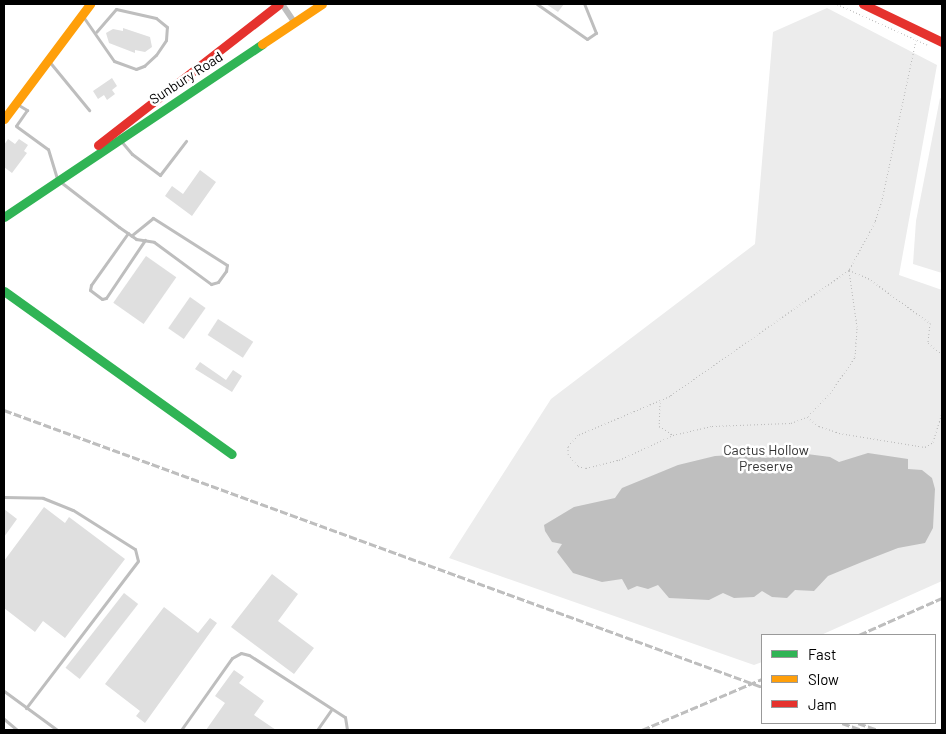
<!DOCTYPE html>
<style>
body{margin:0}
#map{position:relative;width:946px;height:734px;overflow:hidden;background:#fff;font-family:Barlow,sans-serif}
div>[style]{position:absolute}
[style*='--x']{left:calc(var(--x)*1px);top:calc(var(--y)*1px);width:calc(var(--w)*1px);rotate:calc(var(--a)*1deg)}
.green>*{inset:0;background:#ececec}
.water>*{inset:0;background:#bfbfbf}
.building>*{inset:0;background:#dfdfdf;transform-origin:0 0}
.path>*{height:1px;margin-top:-0.5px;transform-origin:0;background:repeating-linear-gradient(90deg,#b9b9b9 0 1px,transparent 0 3.5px)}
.lane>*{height:3px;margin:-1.5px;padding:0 1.5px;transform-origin:1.5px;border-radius:1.5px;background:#bebebe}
.street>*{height:6px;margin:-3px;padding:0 3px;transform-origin:3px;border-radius:3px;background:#bebebe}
.fast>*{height:9px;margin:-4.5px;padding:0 4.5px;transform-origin:4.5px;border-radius:4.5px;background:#30b455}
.slow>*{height:9px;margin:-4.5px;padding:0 4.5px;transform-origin:4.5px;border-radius:4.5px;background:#ff9f0a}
.jam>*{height:9px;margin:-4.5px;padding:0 4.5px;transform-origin:4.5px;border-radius:4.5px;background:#e5322d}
.rail>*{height:2.5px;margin-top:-1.25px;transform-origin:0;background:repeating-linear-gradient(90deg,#bebebe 0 8px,transparent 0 10.5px)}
span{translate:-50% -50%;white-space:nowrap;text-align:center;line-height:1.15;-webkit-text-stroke:5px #fff;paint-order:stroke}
.street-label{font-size:14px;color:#000}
.park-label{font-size:14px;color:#333}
.frame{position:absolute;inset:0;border:5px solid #000;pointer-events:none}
.legend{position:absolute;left:761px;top:634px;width:175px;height:90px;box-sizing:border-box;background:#fff;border:1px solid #999;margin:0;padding:6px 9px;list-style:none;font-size:15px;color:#000}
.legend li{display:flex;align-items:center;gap:10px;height:25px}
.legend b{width:25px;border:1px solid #999}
</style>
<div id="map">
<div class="green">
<i style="clip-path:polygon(827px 8px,937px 65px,899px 275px,942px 290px,942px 581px,821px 635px,762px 635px,762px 662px,754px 665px,449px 558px,551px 399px,755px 244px,773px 32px)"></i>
<i style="clip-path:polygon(940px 98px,942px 99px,942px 273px,913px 264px,916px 221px)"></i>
</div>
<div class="water">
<i style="clip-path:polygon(793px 453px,799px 457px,807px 454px,830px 457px,839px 462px,868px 453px,908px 459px,908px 469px,922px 470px,932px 478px,935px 489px,933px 528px,925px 543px,898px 548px,862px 562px,828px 576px,814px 591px,795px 590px,787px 598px,772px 597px,762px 591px,754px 597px,734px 598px,723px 593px,709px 600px,669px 598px,658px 585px,648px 589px,637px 586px,628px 590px,622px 579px,602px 582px,573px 573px,557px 552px,562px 544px,552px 542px,545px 531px,544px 525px,574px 507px,615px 498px,622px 488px,678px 465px,715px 456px,752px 454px,765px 458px)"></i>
</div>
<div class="building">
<i style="clip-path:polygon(546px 4px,564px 4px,558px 12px)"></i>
<i style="clip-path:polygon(123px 28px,150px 37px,152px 47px,145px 52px,135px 50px,135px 53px,109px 43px,106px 33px,113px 29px,123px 31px)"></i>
<i style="clip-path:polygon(112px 78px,117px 86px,112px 90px,115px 94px,107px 100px,104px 95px,98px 99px,93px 91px)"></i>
<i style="clip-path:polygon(8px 139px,15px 144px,19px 139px,28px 145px,24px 151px,27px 153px,12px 173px,4px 167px,4px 145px)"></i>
<i style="clip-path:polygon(200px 170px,216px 182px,192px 216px,165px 196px,172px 186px,183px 194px)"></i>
<i style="left:146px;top:256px;width:37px;height:57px;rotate:35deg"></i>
<i style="left:190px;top:297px;width:19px;height:38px;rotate:35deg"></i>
<i style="left:218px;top:319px;width:42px;height:19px;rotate:33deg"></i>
<i style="clip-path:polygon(200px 362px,226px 380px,233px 370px,242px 376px,232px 392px,195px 369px)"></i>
<i style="clip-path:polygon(44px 507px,65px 523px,69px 517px,125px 559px,65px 638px,43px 621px,35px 632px,4px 608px,4px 561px)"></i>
<i style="clip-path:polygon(4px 509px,17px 519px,4px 537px)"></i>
<i style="clip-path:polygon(272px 574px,298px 594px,278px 621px,314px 648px,294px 674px,231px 627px)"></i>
<i style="left:124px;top:593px;width:18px;height:95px;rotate:38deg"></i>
<i style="clip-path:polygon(164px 607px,198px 633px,210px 618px,217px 623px,145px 723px,136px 716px,140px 711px,105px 684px)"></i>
<i style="clip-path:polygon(234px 670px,244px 677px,239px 683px,264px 701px,254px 715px,276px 730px,206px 730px,225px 703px,215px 696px)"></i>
</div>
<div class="path">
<i style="--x:837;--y:4;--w:100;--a:24.3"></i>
<i style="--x:916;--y:40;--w:164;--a:102"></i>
<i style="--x:882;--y:200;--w:23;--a:108"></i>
<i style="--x:875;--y:222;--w:55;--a:118.4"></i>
<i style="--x:849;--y:270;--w:219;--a:144.9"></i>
<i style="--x:670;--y:396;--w:100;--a:157"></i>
<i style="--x:578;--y:435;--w:15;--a:132"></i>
<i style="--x:568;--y:446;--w:8;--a:90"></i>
<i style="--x:568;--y:454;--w:16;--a:50"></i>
<i style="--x:578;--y:466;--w:8;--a:14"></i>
<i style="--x:586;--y:468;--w:34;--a:-14"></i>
<i style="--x:619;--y:460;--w:60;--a:-24.8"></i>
<i style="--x:673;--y:435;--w:40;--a:-13"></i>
<i style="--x:712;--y:426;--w:79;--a:-2.2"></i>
<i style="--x:791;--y:423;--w:17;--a:-21"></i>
<i style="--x:807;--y:417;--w:15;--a:37"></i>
<i style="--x:819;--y:426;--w:21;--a:19"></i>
<i style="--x:839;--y:433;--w:87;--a:9.2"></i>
<i style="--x:925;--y:447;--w:9;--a:-32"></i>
<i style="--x:933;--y:442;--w:31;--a:-73"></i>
<i style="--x:942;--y:354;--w:20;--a:90"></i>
<i style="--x:660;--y:402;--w:24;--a:92"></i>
<i style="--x:659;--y:426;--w:17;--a:33"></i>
<i style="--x:808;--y:416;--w:32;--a:-46"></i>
<i style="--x:830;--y:393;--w:44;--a:-55.2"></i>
<i style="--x:855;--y:357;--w:30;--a:-86"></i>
<i style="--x:857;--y:327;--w:58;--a:-98"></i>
<i style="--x:849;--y:270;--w:21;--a:23"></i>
<i style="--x:868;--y:278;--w:77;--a:36"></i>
<i style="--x:930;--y:323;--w:20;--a:96"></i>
<i style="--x:928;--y:343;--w:16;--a:38"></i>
</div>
<div class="lane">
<i style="--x:537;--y:4;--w:61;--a:35"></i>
<i style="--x:587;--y:39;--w:11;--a:-34"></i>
<i style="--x:596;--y:33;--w:31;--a:-112"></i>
<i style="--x:82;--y:15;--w:56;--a:55.2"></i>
<i style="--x:114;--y:61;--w:23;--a:20"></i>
<i style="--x:136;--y:69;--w:9;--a:-21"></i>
<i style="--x:144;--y:66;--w:16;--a:-43"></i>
<i style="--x:156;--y:55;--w:18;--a:-56"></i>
<i style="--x:166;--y:40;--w:13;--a:-86"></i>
<i style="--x:167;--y:27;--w:14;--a:-141"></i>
<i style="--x:156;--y:18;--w:41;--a:-167.3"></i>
<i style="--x:116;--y:9;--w:30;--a:131"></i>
<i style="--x:48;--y:60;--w:65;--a:50.6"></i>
<i style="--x:17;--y:104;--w:12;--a:31"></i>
<i style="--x:27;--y:110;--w:19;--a:125"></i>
<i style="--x:16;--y:126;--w:39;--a:36"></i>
<i style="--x:48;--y:149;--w:30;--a:73"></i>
<i style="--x:121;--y:141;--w:17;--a:50"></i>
<i style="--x:132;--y:154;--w:35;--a:37"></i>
<i style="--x:160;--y:175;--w:43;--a:-52.6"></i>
<i style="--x:62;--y:183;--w:72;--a:37.7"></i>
<i style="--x:119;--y:227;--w:21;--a:35"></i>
<i style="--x:136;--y:239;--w:18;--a:9"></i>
<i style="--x:154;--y:242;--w:71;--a:36.4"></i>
<i style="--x:211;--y:284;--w:7;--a:-16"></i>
<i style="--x:218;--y:282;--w:14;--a:-54"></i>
<i style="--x:226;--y:271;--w:6;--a:-81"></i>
<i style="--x:227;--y:265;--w:88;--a:-147.6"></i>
<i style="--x:153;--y:218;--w:28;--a:141"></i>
<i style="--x:128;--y:233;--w:64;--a:125.4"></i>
<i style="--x:91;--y:285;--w:5;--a:101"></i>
<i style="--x:90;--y:290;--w:15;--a:37"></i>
<i style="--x:102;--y:299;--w:4;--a:-14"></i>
<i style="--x:106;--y:298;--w:70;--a:-56.1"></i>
<i style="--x:4;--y:497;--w:39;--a:1"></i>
<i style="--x:43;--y:498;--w:32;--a:22"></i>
<i style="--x:73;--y:510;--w:73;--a:32.2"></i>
<i style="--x:135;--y:549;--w:12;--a:76"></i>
<i style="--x:138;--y:561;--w:185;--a:127.3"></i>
<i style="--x:4;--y:691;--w:66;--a:36.3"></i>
<i style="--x:4;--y:719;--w:17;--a:40"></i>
<i style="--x:181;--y:730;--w:88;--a:-54.7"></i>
<i style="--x:232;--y:658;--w:10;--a:-29"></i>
<i style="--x:241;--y:653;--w:8;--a:14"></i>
<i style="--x:249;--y:655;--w:114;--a:32.9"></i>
<i style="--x:345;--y:717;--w:13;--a:81"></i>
<i style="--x:317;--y:730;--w:24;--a:-55"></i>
</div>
<div class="street">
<i style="--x:282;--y:4;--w:23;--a:56"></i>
</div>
<div class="fast">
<i style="--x:4;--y:217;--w:311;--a:-33.8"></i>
<i style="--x:4;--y:291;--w:280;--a:35.6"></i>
</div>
<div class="slow">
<i style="--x:262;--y:44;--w:72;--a:-33.7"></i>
<i style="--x:4;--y:119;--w:144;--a:-53.2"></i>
</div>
<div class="jam">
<i style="--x:863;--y:4;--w:88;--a:25.7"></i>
<i style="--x:98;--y:145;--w:229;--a:-37.9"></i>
</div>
<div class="rail">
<i style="--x:4;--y:410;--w:807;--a:20.07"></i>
<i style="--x:859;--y:635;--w:91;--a:-24"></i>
<i style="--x:842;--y:723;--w:21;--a:19"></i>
<i style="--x:858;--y:723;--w:21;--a:19"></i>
<i style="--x:642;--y:730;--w:130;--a:-23"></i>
</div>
<div class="street-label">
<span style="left:186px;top:78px;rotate:-33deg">Sunbury Road</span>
</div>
<div class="park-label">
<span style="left:766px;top:458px">Cactus Hollow<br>Preserve</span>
</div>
<div class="frame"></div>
<ul class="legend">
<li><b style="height:6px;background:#30b455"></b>Fast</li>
<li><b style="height:6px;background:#ff9f0a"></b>Slow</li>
<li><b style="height:6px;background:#e5322d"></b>Jam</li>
</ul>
</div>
